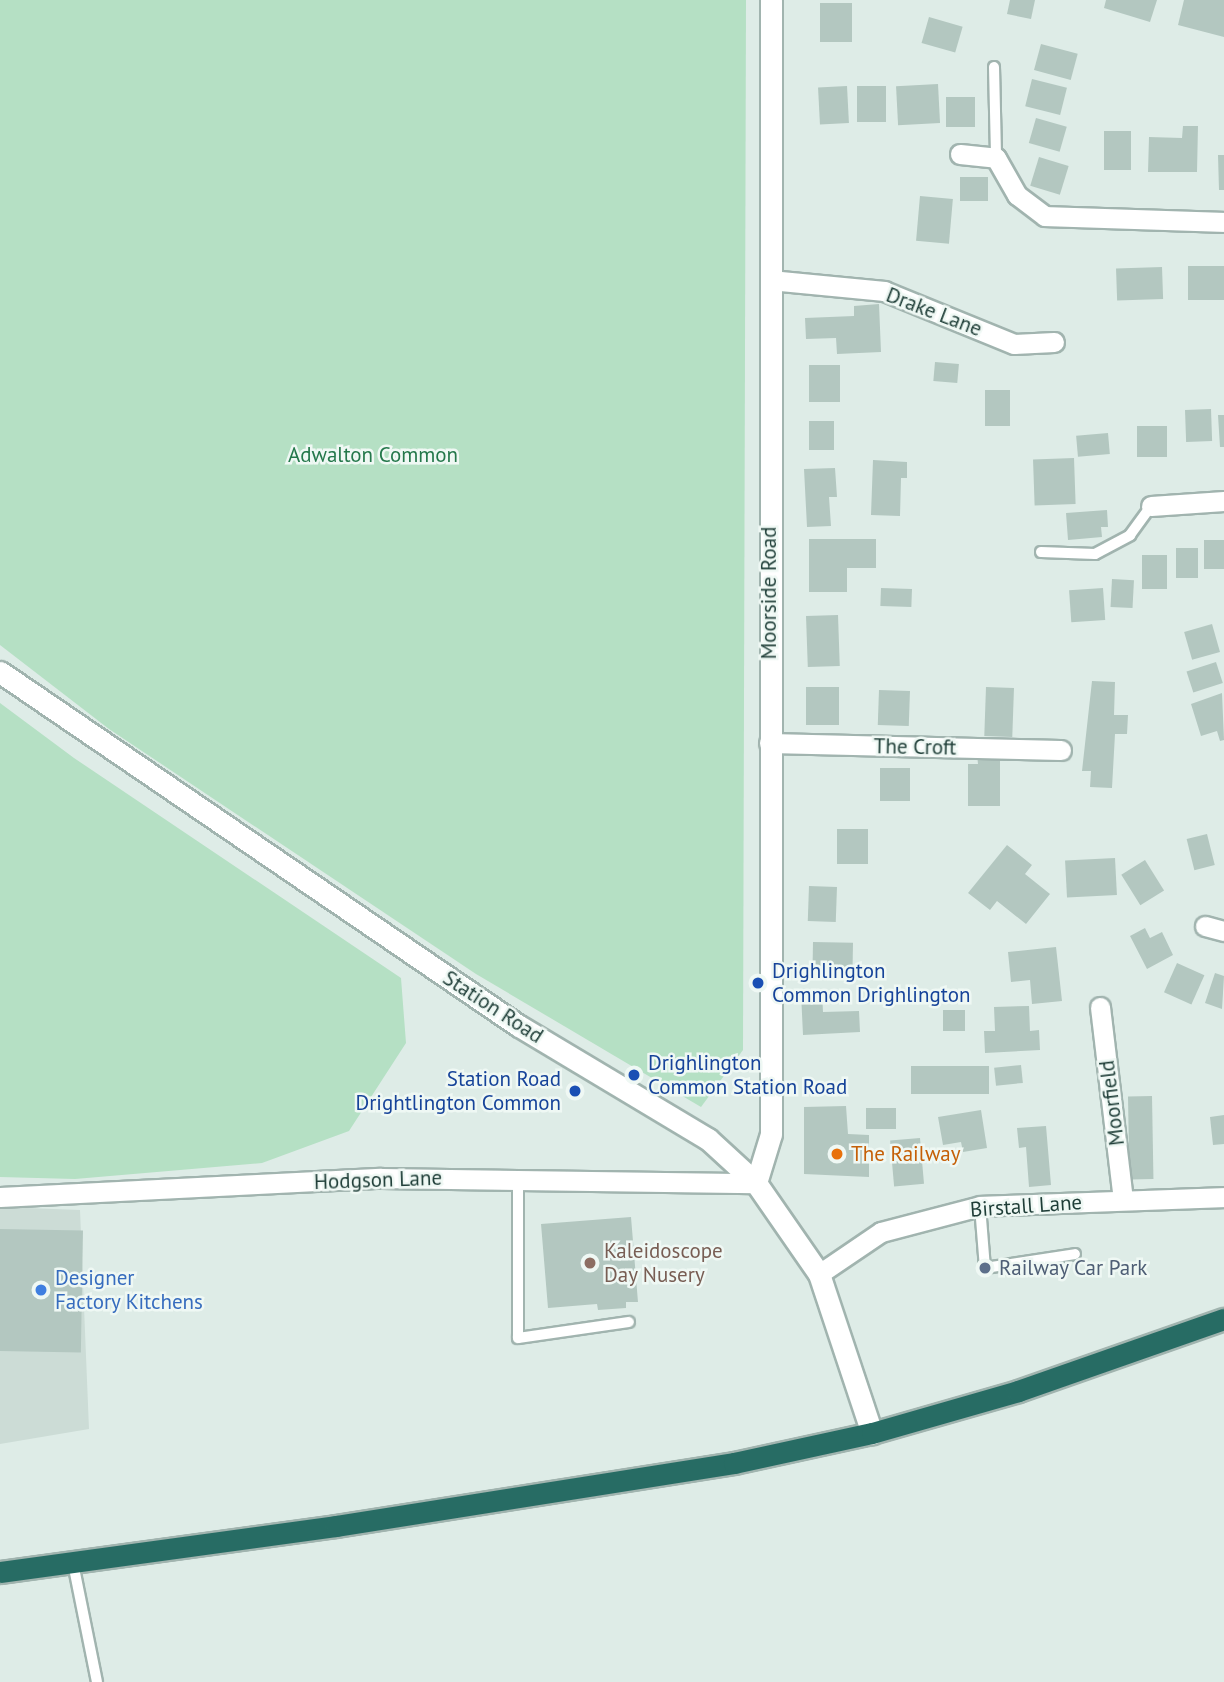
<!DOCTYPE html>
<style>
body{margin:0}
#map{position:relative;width:1224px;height:1682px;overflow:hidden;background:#deece7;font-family:"PT Sans",sans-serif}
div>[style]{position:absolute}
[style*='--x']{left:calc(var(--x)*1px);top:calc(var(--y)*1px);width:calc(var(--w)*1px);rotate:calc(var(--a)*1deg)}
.built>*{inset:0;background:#ccdcd6}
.green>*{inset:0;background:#b5e0c4}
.building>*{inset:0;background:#b3c7c0;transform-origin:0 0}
.roads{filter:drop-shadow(2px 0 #a1b4af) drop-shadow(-2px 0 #a1b4af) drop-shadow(0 2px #a1b4af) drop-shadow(0 -2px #a1b4af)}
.lane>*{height:10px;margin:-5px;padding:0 5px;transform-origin:5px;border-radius:5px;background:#fff}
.street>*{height:19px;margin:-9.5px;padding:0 9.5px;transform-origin:9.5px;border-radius:9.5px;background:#fff}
.secondary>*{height:21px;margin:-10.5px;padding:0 10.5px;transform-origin:10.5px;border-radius:10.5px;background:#fff}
.highway>*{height:21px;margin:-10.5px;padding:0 10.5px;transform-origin:10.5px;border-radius:10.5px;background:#276c64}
.dots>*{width:19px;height:19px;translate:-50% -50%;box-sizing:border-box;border:4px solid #eff8f4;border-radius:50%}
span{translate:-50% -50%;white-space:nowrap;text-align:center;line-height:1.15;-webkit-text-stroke:5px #eff8f4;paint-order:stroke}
.street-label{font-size:21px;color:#1e3d37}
.park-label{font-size:21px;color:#24784b}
.transit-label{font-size:21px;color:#164399}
.left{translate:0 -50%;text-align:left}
.right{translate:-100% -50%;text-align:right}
.food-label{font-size:21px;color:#c56008}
.education-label{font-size:21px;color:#785e54}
.service-label{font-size:21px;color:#4e5e75}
.shop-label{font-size:21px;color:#366cbe}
</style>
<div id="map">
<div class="built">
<i style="clip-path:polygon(0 1207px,80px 1210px,89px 1429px,0 1444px)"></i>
</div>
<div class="green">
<i style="clip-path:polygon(0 0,746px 0,743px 1050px,701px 1107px,476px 974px,109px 729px,0 645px)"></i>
<i style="clip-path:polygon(0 703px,74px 758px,401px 978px,406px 1043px,349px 1131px,262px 1163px,75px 1179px,0 1177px)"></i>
</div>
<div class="building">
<i style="clip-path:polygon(1010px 0,1035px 0,1031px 19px,1007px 14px)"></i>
<i style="clip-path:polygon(1106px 0,1157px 0,1150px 22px,1104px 8px)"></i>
<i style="clip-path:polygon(1184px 0,1224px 0,1224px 37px,1178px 25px)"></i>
<i style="left:820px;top:3px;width:32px;height:39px"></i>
<i style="left:929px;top:17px;width:35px;height:27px;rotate:16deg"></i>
<i style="left:1041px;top:44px;width:38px;height:27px;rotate:15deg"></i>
<i style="left:1032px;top:79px;width:36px;height:28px;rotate:14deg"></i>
<i style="left:938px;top:84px;width:39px;height:42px;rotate:87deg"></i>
<i style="left:847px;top:86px;width:37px;height:29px;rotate:87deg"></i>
<i style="left:886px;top:86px;width:36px;height:29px;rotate:90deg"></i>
<i style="left:946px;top:97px;width:29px;height:30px"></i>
<i style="left:1036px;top:118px;width:32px;height:26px;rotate:16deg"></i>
<i style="clip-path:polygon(1183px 126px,1198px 126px,1197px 172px,1148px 172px,1149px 137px,1182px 138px)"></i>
<i style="left:1104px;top:131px;width:27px;height:39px"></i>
<i style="clip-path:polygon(1218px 155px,1224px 155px,1224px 190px,1219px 190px)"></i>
<i style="left:1039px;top:157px;width:31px;height:30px;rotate:17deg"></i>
<i style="left:960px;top:177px;width:28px;height:24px"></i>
<i style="left:920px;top:196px;width:33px;height:45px;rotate:5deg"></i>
<i style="left:1224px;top:266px;width:34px;height:36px;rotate:90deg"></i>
<i style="left:1162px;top:267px;width:32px;height:46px;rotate:88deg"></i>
<i style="clip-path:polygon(879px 304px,881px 352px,837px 354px,836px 338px,806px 339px,805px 318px,854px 316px,854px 306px)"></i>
<i style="left:935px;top:362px;width:24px;height:19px;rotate:5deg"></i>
<i style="left:840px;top:365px;width:37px;height:31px;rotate:90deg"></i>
<i style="left:985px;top:390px;width:25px;height:36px"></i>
<i style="left:1211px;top:409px;width:32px;height:26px;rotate:88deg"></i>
<i style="clip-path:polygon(1218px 415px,1224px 415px,1224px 447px,1220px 447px)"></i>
<i style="left:834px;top:421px;width:29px;height:25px;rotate:90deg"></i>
<i style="left:1137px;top:426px;width:30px;height:31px"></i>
<i style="left:1108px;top:433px;width:21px;height:32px;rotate:85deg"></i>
<i style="left:1074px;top:458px;width:46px;height:41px;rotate:88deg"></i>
<i style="clip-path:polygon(873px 460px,907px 462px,907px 478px,901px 478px,900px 516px,871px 515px)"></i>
<i style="clip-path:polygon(835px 468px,837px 497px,829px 497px,831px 526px,807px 527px,804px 469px)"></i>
<i style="clip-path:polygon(1107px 510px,1108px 527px,1101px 527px,1102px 537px,1068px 540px,1066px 513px)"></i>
<i style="clip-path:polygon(809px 539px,876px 539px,876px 568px,847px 568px,847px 592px,809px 592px)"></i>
<i style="left:1204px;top:540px;width:20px;height:29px"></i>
<i style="left:1176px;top:548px;width:22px;height:30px"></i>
<i style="left:1142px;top:555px;width:25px;height:34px"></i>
<i style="left:1112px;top:579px;width:22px;height:28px;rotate:3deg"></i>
<i style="left:881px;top:588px;width:31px;height:18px;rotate:2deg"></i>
<i style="left:1103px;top:588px;width:32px;height:34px;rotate:86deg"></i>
<i style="left:838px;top:615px;width:51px;height:32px;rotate:88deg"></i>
<i style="left:1212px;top:624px;width:29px;height:29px;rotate:74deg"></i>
<i style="left:1216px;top:662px;width:22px;height:31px;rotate:72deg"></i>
<i style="clip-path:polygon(1092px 681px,1115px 682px,1114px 715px,1128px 715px,1127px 734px,1115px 734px,1112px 788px,1090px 787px,1091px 771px,1082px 771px)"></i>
<i style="left:806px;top:687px;width:33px;height:38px"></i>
<i style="left:986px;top:687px;width:28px;height:49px;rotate:2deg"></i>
<i style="left:879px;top:690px;width:31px;height:35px;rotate:2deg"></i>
<i style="clip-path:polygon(1222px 693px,1224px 740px,1220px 741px,1217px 731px,1201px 736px,1191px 704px)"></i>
<i style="clip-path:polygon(977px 754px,1000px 754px,1000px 806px,968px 806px,968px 764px,978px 764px)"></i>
<i style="left:880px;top:768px;width:30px;height:33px"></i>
<i style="left:868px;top:829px;width:35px;height:31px;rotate:90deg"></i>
<i style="left:1207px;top:834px;width:32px;height:21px;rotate:76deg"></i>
<i style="clip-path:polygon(1007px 845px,1032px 865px,1025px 874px,1050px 894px,1026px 924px,997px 901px,990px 910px,968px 893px)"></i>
<i style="left:1115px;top:858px;width:37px;height:50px;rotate:87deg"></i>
<i style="left:1145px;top:860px;width:36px;height:28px;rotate:58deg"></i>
<i style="left:809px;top:886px;width:28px;height:35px;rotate:2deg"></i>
<i style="clip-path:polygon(1145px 928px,1150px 938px,1162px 932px,1173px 955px,1147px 969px,1130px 936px)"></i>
<i style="left:813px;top:942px;width:40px;height:28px;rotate:1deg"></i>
<i style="clip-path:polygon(1056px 947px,1062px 1001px,1032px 1004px,1030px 980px,1011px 982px,1008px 952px)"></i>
<i style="left:1177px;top:963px;width:30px;height:32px;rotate:24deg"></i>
<i style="clip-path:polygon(1215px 973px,1224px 976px,1222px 1009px,1205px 1003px)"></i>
<i style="clip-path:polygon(822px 992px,823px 1012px,859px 1011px,860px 1032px,803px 1035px,801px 993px)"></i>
<i style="clip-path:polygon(1029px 1006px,1030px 1031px,1039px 1030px,1040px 1050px,985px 1053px,984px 1031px,995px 1031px,994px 1007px)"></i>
<i style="left:965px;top:1010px;width:21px;height:22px;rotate:90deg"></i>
<i style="left:1021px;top:1065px;width:18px;height:27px;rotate:84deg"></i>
<i style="left:989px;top:1066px;width:28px;height:78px;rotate:90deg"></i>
<i style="left:1152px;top:1096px;width:83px;height:24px;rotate:89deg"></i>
<i style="clip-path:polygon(846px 1106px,848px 1134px,869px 1135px,869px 1177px,804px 1174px,804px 1107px)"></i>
<i style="left:866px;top:1108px;width:30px;height:21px"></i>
<i style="clip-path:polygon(981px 1110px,987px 1148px,963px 1152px,961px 1142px,943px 1145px,938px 1117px)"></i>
<i style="clip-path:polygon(1224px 1115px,1224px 1144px,1213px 1145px,1210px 1117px)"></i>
<i style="clip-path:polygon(1046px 1126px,1051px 1185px,1029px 1187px,1026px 1147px,1019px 1148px,1017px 1128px)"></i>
<i style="left:920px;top:1138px;width:46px;height:30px;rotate:85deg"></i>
<i style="clip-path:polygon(631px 1217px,638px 1302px,626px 1302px,626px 1308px,598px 1310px,597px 1304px,548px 1308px,541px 1224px)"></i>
<i style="left:0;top:1229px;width:83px;height:122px;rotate:1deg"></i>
</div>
<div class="roads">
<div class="lane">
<i style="--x:994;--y:67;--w:91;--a:88.7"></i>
<i style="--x:1041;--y:552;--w:54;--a:2.1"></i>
<i style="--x:1095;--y:554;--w:40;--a:-28"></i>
<i style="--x:1130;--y:535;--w:36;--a:-54"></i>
<i style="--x:518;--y:1177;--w:161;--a:90"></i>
<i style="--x:518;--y:1338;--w:112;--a:-8.2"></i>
<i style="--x:980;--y:1206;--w:62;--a:85.4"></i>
<i style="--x:985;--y:1268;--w:91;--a:-8.8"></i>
<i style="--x:73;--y:1563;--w:121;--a:78.6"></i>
</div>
<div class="street">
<i style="--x:960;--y:154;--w:36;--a:6"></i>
<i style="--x:996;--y:158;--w:43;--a:60.4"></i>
<i style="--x:1017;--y:195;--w:35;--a:37"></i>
<i style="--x:1045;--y:216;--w:179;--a:1.9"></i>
<i style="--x:770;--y:280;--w:115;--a:5.5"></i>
<i style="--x:884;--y:291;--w:140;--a:22.2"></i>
<i style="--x:1014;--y:344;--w:40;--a:-2.9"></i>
<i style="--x:1151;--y:506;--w:73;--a:-3.9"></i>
<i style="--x:769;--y:743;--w:292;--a:1.4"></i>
<i style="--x:1205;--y:926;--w:20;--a:15"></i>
<i style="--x:1100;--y:1007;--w:193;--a:83.2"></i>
<i style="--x:0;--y:1197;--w:381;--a:-2.9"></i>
<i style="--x:381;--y:1178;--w:375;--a:0.8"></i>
<i style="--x:819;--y:1274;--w:75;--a:-34.1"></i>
<i style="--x:881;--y:1232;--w:102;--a:-14.7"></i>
<i style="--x:980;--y:1206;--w:244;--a:-2.1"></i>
</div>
<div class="secondary">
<i style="--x:0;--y:672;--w:628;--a:34.3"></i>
<i style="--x:519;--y:1026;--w:220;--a:30.9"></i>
<i style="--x:708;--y:1139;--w:65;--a:42.5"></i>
<i style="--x:756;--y:1183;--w:111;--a:55.3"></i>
<i style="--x:819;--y:1274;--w:168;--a:71.6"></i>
<i style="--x:756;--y:1183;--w:51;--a:-73"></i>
<i style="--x:771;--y:1134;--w:1134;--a:-90"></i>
</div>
<div class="highway">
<i style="--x:0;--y:1572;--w:339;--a:-7.8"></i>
<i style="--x:336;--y:1526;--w:403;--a:-9"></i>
<i style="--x:734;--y:1463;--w:141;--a:-12.3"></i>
<i style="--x:872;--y:1433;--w:152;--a:-16"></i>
<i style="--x:1018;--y:1391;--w:218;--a:-19.3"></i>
</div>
</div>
<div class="dots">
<i style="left:758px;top:983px;background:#1a4fb4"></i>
<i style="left:634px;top:1075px;background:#1a4fb4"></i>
<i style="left:575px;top:1091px;background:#1a4fb4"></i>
<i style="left:837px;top:1154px;background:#e8710a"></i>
<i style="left:590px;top:1263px;background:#8d6e63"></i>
<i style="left:985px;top:1268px;background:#5c6f8a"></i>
<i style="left:41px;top:1290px;background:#3f7fe0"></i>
</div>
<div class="street-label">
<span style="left:934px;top:312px;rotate:21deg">Drake Lane</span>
<span style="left:769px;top:593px;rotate:-90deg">Moorside Road</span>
<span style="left:915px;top:747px;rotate:1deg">The Croft</span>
<span style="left:493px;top:1007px;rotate:33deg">Station Road</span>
<span style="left:1112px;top:1103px;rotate:-97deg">Moorfield</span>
<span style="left:378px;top:1180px;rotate:-2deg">Hodgson Lane</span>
<span style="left:1026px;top:1206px;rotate:-4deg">Birstall Lane</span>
</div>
<div class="park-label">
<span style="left:373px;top:455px">Adwalton Common</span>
</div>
<div class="transit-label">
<span class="left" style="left:772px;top:983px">Drighlington<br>Common Drighlington</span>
<span class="left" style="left:648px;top:1075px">Drighlington<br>Common Station Road</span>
<span class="right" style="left:561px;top:1091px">Station Road<br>Drightlington Common</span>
</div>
<div class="food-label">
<span class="left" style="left:851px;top:1154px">The Railway</span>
</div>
<div class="education-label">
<span class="left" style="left:604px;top:1263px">Kaleidoscope<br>Day Nusery</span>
</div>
<div class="service-label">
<span class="left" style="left:999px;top:1268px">Railway Car Park</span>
</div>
<div class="shop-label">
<span class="left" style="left:55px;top:1290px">Designer<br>Factory Kitchens</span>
</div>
</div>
